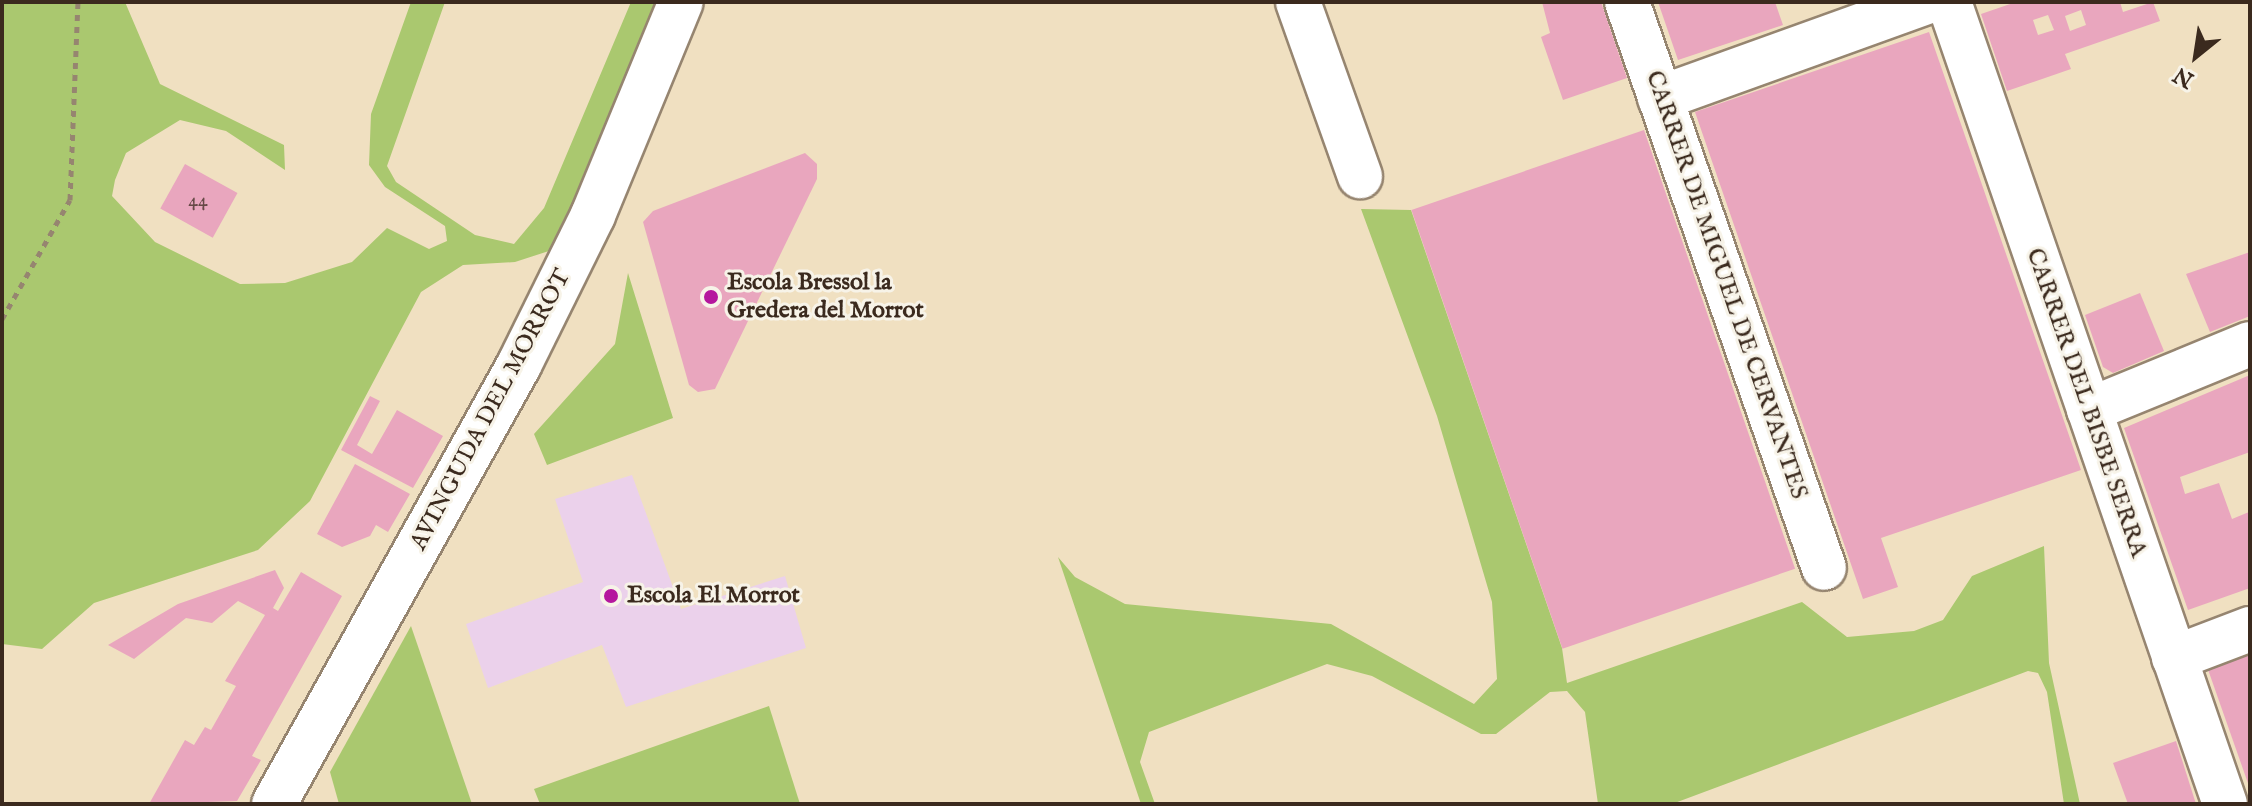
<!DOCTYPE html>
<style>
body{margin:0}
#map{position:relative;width:2252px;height:806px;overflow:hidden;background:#f0e0c1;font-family:"IM FELL English",serif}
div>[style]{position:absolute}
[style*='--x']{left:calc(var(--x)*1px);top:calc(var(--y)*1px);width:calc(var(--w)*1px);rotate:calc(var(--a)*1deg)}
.built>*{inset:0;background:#ebd1eb}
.green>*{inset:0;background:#aac86f}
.building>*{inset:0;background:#e9a6be;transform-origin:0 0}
.path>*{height:5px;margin-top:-2.5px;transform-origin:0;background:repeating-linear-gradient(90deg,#968570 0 6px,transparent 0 12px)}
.roads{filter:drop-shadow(2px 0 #968570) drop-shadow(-2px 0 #968570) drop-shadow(0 2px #968570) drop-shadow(0 -2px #968570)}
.minor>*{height:44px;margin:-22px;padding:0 22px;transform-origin:22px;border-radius:22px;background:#fff}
.dots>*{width:22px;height:22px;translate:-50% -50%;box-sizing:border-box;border:4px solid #f7f3e8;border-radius:50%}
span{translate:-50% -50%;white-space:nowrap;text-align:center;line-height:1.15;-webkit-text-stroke:6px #f7f3e8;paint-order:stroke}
.number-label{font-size:20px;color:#664946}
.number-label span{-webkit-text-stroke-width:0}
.poi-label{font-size:24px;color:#3b2a1e;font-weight:700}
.left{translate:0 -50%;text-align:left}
.street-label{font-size:24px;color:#3b2a1e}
.frame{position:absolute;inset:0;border:4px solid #3b2a1e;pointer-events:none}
.north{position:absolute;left:2156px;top:16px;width:80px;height:80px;-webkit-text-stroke:6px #f7f3e8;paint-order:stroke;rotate:210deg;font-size:22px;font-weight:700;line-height:32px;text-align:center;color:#3b2a1e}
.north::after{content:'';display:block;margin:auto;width:28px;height:36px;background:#3b2a1e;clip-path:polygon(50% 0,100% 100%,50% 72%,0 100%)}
</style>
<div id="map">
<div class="built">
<i style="clip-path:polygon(632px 475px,681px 609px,785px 576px,806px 648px,626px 707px,602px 645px,488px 688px,466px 624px,583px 582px,555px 499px)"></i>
</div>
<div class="green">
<i style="clip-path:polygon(2px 2px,125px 2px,160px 84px,284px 145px,285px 170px,226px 131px,180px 120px,126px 153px,115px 180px,112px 196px,155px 242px,240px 284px,285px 283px,352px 262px,387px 228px,429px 249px,447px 241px,445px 226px,385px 187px,369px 165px,371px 114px,411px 2px,445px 2px,387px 166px,396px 182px,475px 235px,514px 244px,544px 208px,631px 2px,681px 2px,555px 249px,515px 262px,463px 265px,421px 292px,310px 501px,258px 550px,94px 603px,42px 649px,2px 644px)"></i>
<i style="clip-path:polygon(1361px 209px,1411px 210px,1562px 648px,1567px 683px,1802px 602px,1847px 637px,1914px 631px,1943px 620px,1972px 576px,2044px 546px,2049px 663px,2080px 804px,2064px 804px,2047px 692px,2038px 673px,2028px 671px,1672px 804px,1598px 804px,1585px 712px,1567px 691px,1550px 692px,1496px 734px,1481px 734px,1372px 676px,1327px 664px,1149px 732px,1140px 762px,1155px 804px,1141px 804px,1058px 557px,1075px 577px,1125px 604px,1331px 624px,1474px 704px,1497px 679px,1492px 602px,1437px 416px)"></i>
<i style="clip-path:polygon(628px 273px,673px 418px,547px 465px,534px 434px,615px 344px)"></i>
<i style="clip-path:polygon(411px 626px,472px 804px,339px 804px,330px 772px)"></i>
<i style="clip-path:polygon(769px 706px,800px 804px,540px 804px,534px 789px)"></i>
</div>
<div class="building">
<i style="clip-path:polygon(1542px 2px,1601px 2px,1627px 78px,1563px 100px,1541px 37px,1550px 33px)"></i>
<i style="clip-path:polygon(1658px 2px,1775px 2px,1783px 25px,1678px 60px)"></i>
<i style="clip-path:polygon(evenodd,2016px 2px,2120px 2px,2123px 12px,2153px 2px,2160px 21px,2065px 54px,2071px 69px,2007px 91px,1981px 14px,2016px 2px,2081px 10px,2086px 25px,2070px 31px,2065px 16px,2081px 10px,2016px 2px,2048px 15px,2054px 30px,2038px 35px,2033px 20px,2048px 15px)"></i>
<i style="clip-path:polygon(1929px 32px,2081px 470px,1881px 538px,1898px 587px,1863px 599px,1695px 112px)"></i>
<i style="left:1644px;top:130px;width:464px;height:246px;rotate:71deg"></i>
<i style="clip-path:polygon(805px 153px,817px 164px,817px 179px,715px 389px,698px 392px,689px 385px,643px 222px,653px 211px)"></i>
<i style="left:185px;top:164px;width:60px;height:51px;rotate:29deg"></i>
<i style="clip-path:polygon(2250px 252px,2250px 316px,2210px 332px,2186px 274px)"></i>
<i style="clip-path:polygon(2140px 293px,2164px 351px,2113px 373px,2103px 367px,2085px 315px)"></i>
<i style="clip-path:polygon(2250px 375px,2250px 452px,2180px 477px,2185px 494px,2219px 483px,2232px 519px,2249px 512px,2250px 588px,2188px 610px,2124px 428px)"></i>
<i style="clip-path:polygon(370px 396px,380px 401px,357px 445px,372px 454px,397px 410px,443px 436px,413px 488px,341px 450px)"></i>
<i style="clip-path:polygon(355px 464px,410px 494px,388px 532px,376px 525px,370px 536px,342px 547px,317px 534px)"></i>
<i style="clip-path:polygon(275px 570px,284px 588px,273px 608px,278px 611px,301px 572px,342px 596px,252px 756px,261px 760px,237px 801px,149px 804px,185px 740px,194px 745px,205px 727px,211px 730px,236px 686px,225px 681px,265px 615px,238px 601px,212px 623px,186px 618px,134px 659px,108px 645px,178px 604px)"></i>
<i style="clip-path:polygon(2250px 646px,2250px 789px,2205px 661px)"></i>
<i style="clip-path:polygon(2176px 741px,2196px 804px,2128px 804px,2113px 763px)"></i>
</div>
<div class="path">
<i style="--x:2;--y:319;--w:137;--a:-60.3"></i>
<i style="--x:70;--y:200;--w:198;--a:-87.7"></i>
</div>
<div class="roads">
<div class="minor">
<i style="--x:1298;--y:2;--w:185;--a:70.4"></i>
<i style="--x:1627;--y:2;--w:599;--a:70.81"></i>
<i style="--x:1949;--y:2;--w:848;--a:71.01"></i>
<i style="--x:1660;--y:98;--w:284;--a:-19.8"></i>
<i style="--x:2089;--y:410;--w:174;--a:-22.3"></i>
<i style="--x:2174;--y:658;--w:81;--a:-20.9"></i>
<i style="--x:274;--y:804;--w:503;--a:-60.83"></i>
<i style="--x:519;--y:365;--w:167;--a:-63.7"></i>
<i style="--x:593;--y:215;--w:230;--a:-67.6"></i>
</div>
</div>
<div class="dots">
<i style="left:711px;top:297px;background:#b5179e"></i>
<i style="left:611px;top:596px;background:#b5179e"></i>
</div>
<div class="number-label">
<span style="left:198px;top:200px">44</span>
</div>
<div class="poi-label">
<span class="left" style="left:727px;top:297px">Escola Bressol la<br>Gredera del Morrot</span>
<span class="left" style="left:627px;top:596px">Escola El Morrot</span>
</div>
<div class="street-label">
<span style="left:1726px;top:285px;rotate:71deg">CARRER DE MIGUEL DE CERVANTES</span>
<span style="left:2086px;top:403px;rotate:71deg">CARRER DEL BISBE SERRA</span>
<span style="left:491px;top:410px;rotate:-62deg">AVINGUDA DEL MORROT</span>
</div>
<div class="frame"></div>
<div class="north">N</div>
</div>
